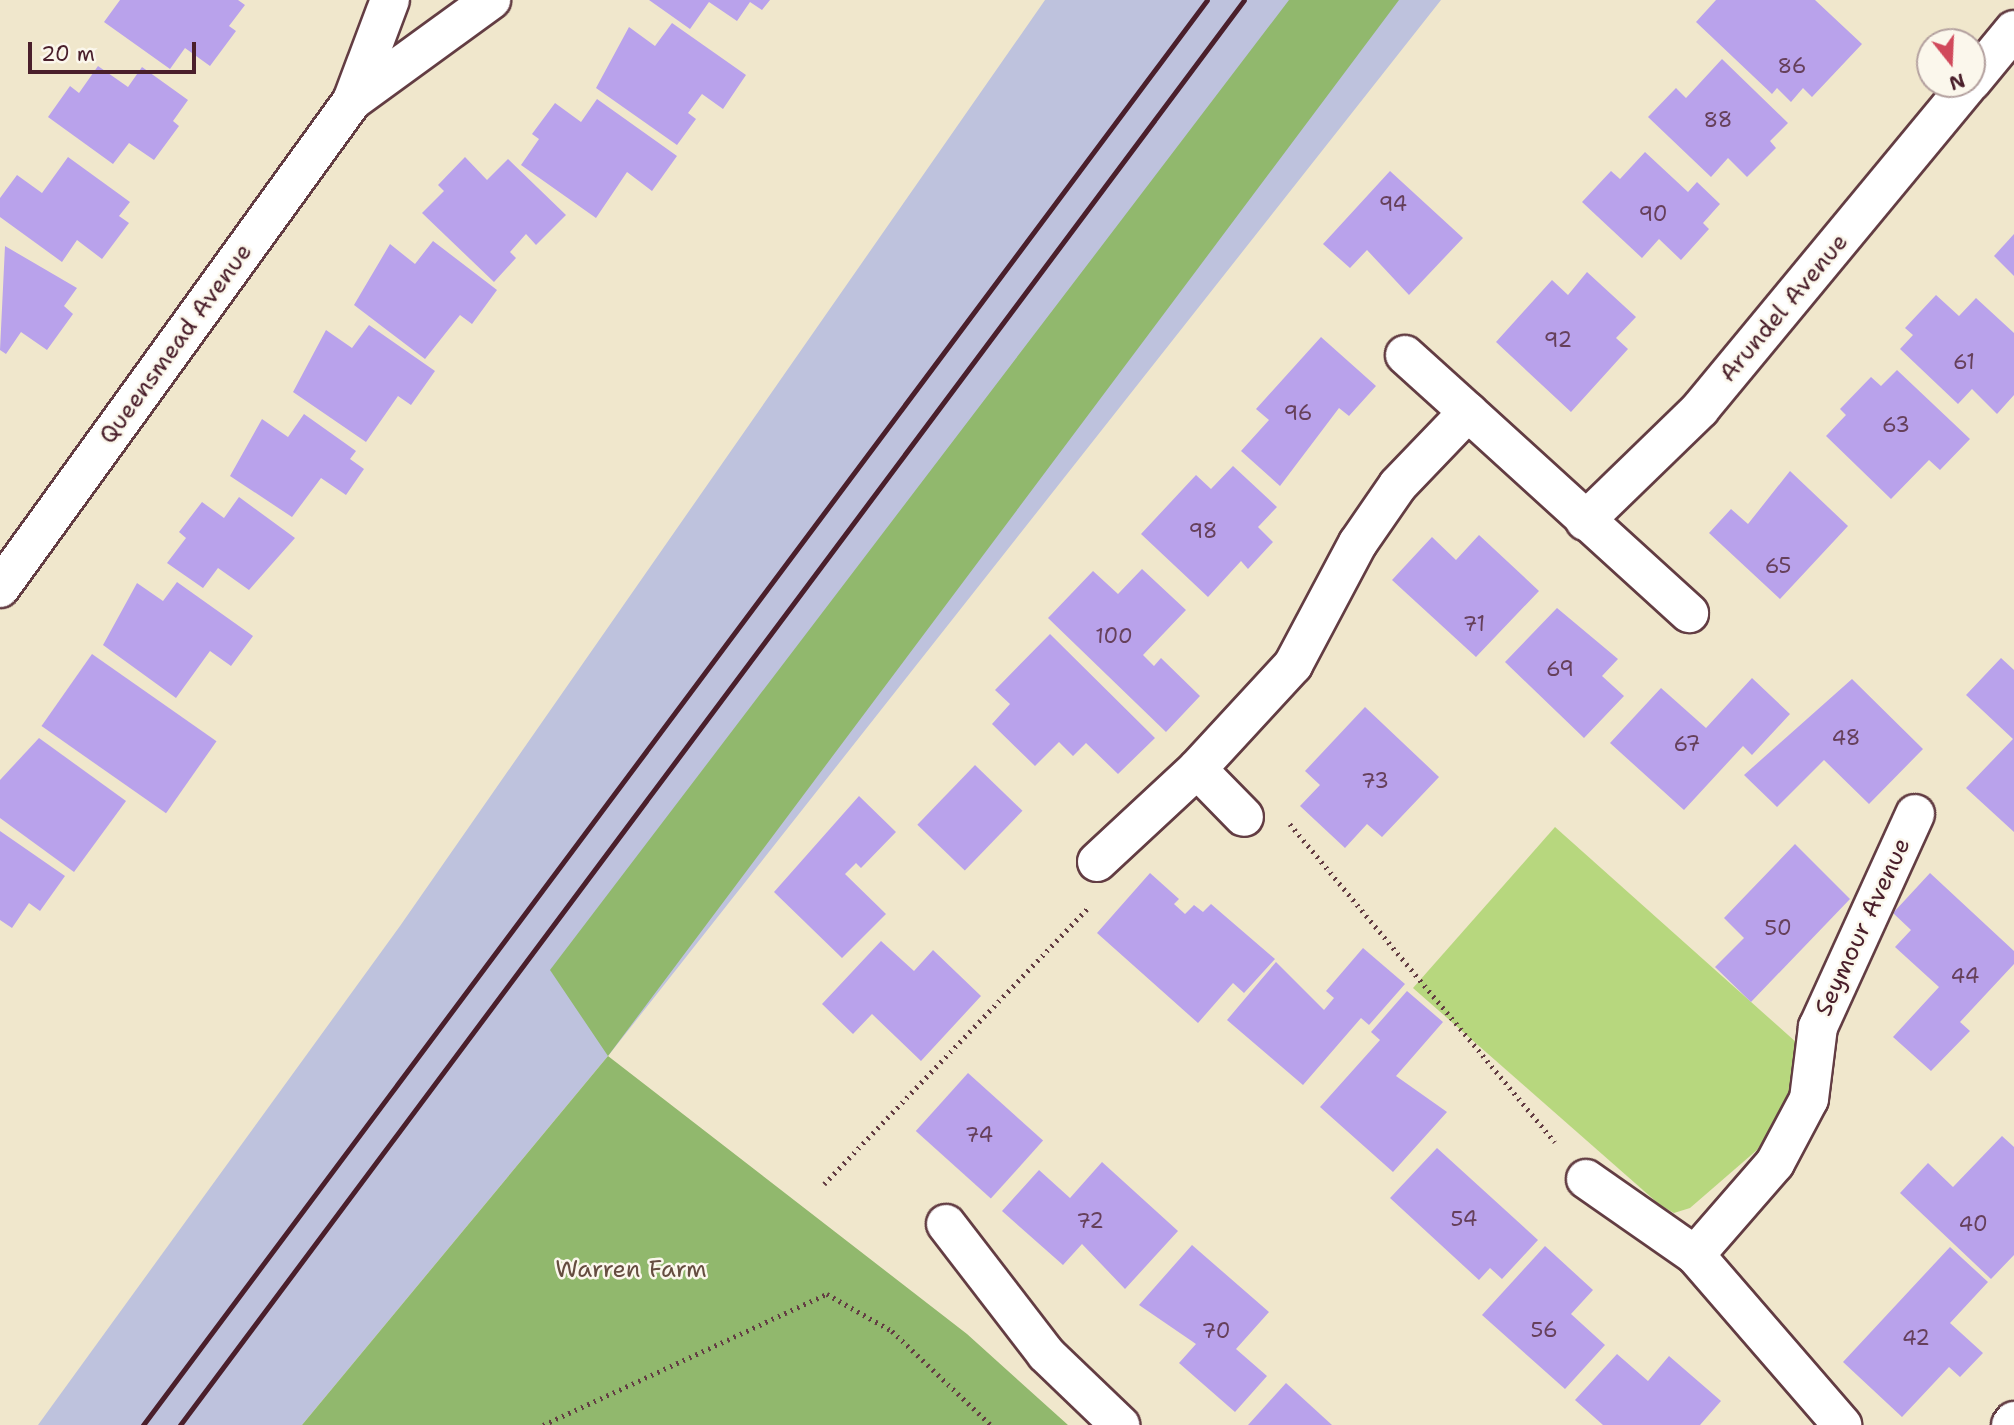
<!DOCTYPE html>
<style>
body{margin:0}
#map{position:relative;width:2014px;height:1425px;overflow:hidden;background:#f0e7cc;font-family:"Shantell Sans",sans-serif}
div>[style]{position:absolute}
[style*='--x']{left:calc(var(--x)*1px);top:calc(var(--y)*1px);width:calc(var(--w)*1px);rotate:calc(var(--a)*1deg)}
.industrial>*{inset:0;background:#bec2dd}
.green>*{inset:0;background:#b7d77e}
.forest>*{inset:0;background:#91b86d}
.building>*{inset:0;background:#b9a2eb;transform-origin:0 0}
.path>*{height:4.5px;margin-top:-2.25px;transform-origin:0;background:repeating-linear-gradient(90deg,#633d43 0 2px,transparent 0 7px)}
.roads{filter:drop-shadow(2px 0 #633d43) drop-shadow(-2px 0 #633d43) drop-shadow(0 2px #633d43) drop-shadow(0 -2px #633d43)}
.minor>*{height:38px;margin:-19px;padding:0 19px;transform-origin:19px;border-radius:19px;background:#fff}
.rail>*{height:5px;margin:-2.5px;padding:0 2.5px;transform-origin:2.5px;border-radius:2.5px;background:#4a1f2b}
span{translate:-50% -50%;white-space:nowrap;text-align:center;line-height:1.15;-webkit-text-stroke:5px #fbf7ec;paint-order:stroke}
.number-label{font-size:21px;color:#66405b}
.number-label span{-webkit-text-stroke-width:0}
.street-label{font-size:24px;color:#4a1f2b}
.park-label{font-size:24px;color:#654d40}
.north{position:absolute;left:1916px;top:28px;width:70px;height:70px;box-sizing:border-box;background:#fbf7ec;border:2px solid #b4a19f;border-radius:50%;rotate:162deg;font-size:19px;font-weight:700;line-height:28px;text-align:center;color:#4a1f2b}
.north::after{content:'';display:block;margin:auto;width:24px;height:32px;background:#d1495b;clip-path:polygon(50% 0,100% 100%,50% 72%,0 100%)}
.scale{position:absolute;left:28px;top:42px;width:168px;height:32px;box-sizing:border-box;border:4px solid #4a1f2b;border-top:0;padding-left:9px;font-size:21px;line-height:24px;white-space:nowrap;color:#4a1f2b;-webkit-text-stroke:5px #fbf7ec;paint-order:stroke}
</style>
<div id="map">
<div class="industrial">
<i style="clip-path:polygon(1045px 0,1441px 0,608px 1056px,302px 1425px,38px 1425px,400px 926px)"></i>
</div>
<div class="green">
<i style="clip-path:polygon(1555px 827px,1797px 1043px,1792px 1097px,1757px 1150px,1690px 1208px,1674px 1213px,1660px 1205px,1413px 988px)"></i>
</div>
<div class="forest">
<i style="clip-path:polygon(1289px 0,1399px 0,608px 1056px,967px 1334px,1068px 1425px,302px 1425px,608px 1056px,550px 970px)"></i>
</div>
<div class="building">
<i style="clip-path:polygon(120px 0,238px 0,245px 5px,229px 26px,236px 31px,210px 66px,185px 48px,170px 69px,104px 22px)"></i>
<i style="clip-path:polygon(649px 0,770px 0,762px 10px,750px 2px,737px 21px,709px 2px,690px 29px)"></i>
<i style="clip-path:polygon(1716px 0,1815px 0,1862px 44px,1812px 97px,1803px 88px,1791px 102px,1777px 88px,1772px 94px,1696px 22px)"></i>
<i style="clip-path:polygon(672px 23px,746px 75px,723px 109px,702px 94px,688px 113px,696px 119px,677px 145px,596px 88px,629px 27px,655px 46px)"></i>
<i style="clip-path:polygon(1722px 59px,1788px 123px,1770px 141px,1776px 148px,1747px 177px,1728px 158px,1711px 177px,1648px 117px,1676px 88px,1686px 98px)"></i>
<i style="clip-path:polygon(98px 66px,128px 87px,142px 67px,188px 100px,173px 121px,179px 126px,154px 160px,129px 143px,113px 164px,48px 117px,70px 86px,79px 93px)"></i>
<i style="clip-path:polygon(597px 99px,677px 156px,652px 191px,627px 172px,596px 218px,521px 165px,539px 139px,532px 134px,555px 103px,581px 122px)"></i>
<i style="clip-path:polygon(1645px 152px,1688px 192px,1697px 182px,1720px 204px,1703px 223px,1709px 229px,1681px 260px,1659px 239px,1642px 258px,1582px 202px,1611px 171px,1620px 179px)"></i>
<i style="clip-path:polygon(68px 157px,130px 202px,119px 216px,129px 223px,102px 259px,77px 240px,62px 262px,0 217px,0 198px,17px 175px,42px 193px)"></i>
<i style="clip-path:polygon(465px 157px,487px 180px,508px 159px,566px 215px,536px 245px,526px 234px,510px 252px,516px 258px,494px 282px,422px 213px,444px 191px,438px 185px)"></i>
<i style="clip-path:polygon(1390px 171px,1463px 238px,1409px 295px,1367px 250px,1350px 268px,1323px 244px)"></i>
<i style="clip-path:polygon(2014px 234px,2014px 276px,1994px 256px)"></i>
<i style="clip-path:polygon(433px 241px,497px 290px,472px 324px,460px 315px,425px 359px,354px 305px,390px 244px,415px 264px)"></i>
<i style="clip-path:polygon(5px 246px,77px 288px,64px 306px,73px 314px,47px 350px,21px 332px,6px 354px,0 350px)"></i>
<i style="clip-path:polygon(1587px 272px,1636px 317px,1616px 338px,1628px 349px,1571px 412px,1496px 342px,1552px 280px,1568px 295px)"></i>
<i style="clip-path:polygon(1936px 295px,1959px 316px,1976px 298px,2014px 333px,2014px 395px,1997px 414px,1972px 389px,1958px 404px,1900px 349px,1913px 335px,1905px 328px)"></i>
<i style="clip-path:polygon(369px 325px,435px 371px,411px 405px,398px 396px,366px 442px,293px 392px,326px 330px,352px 348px)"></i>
<i style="clip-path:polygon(1321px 337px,1376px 386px,1349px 416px,1339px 408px,1280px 486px,1241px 451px,1269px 420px,1256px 409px)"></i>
<i style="clip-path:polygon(1897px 370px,1970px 439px,1940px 470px,1929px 460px,1891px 499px,1826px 436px,1846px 415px,1840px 409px,1871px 377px,1881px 386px)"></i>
<i style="clip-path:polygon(304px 414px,356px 451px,350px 459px,364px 469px,346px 495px,321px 478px,292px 517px,230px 476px,262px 419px,288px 437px)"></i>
<i style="clip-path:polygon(1233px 466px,1277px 507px,1258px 527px,1273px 542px,1248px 569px,1241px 561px,1208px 597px,1141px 534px,1196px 475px,1211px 489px)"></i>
<i style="clip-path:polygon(1790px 471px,1848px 526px,1780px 599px,1709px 533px,1731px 509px,1748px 524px)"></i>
<i style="clip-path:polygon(239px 497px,295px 538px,249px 590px,218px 568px,203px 588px,167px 563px,186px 538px,179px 532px,202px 502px,224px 518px)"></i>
<i style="clip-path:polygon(1479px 535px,1539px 591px,1476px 657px,1392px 580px,1432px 537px,1456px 560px)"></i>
<i style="clip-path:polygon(1142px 569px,1186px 610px,1143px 655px,1154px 666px,1161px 658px,1200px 696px,1166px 732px,1048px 618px,1093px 571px,1118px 594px)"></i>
<i style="clip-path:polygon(177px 582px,253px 636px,231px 666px,210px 651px,176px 698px,103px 645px,137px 583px,163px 601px)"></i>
<i style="clip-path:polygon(1557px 608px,1618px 659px,1602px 676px,1624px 696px,1584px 738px,1505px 662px)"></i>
<i style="clip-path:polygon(1050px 634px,1155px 738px,1118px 774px,1086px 743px,1073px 756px,1059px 742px,1035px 766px,992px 724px,1010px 704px,995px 690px)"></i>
<i style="left:92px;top:654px;width:152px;height:88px;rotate:35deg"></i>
<i style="clip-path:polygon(2001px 658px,2014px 670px,2014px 832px,1966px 788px,2013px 739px,1966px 695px)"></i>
<i style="clip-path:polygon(1752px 678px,1790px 714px,1752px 755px,1743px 746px,1684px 810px,1610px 743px,1661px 688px,1706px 728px)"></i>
<i style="clip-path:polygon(1852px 679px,1923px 749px,1869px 804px,1824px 760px,1777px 807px,1744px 775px)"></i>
<i style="clip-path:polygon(1365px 707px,1439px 777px,1382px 837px,1367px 824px,1345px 848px,1300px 806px,1320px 785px,1305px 771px)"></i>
<i style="clip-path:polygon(39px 738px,126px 801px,74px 872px,0 818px,0 780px)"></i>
<i style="left:975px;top:765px;width:66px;height:83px;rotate:44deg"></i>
<i style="clip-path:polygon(859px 796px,896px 832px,861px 868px,856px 863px,845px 874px,886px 914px,842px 958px,774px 892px)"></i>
<i style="clip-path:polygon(0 831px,65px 876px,40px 911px,29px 903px,12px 928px,0 920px)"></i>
<i style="clip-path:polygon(1795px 844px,1850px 899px,1751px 1002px,1715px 967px,1744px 938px,1724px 918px)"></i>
<i style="clip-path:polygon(1150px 873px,1179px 899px,1174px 904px,1185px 914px,1194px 905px,1203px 912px,1211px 904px,1275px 959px,1244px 993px,1233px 983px,1198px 1023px,1097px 933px)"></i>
<i style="clip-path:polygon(1930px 873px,2014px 951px,2014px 964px,1960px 1022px,1970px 1031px,1931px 1071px,1893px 1037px,1939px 987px,1895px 947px,1911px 930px,1893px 913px)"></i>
<i style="clip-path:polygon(881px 941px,914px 971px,933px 950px,981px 996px,921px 1061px,872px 1014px,853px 1034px,822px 1004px)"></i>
<i style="clip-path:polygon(1363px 948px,1405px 984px,1369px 1025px,1361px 1018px,1303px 1085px,1227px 1020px,1276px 962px,1324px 1010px,1334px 998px,1326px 991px)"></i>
<i style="clip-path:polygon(1407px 991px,1443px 1022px,1396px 1076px,1447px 1112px,1393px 1172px,1320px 1107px,1380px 1040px,1371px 1032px)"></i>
<i style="left:968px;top:1073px;width:101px;height:78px;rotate:42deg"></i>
<i style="clip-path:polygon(2002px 1136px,2014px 1147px,2014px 1255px,1991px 1279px,1900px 1193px,1928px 1163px,1953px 1187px)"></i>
<i style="clip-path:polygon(1437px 1148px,1538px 1240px,1502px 1279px,1490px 1268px,1479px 1280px,1390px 1198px)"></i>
<i style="clip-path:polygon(1102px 1162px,1178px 1231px,1125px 1289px,1082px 1244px,1063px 1265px,1002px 1211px,1039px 1170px,1070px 1198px)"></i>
<i style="clip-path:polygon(1192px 1245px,1269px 1312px,1236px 1349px,1267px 1376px,1235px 1412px,1179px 1363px,1196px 1344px,1139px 1305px)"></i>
<i style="clip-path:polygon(1545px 1246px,1593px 1290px,1571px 1314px,1605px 1345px,1565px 1389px,1482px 1315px)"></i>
<i style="clip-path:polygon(1950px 1247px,1988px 1282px,1950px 1323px,1983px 1353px,1960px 1377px,1949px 1367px,1902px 1417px,1843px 1362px)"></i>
<i style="clip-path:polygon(1617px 1354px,1648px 1381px,1669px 1356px,1721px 1401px,1700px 1425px,1603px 1425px,1575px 1400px)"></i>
<i style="clip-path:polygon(1286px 1383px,1332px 1425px,1248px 1425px)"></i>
</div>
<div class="path">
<i style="--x:1290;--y:824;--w:414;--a:50.2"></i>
<i style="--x:824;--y:1184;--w:382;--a:-46.3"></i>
<i style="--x:543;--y:1425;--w:313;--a:-24.8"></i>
<i style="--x:827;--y:1294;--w:75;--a:29.6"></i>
<i style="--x:892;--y:1331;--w:137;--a:43.5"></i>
</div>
<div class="roads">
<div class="minor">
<i style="--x:1972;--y:81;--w:66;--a:-50.5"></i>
<i style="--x:352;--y:101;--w:172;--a:-36"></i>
<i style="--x:1405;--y:355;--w:85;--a:42.1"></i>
<i style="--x:1585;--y:521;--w:161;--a:-44.2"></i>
<i style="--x:1700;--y:409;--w:422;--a:-50.4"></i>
<i style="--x:0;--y:588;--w:601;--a:-54.14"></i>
<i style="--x:352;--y:101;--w:108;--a:-69.4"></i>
<i style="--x:1197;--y:769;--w:67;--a:45.6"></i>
<i style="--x:1097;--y:862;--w:137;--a:-42.9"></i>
<i style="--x:1197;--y:769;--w:142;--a:-47.3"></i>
<i style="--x:1293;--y:665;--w:138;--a:-62"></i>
<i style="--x:1358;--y:543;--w:70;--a:-55.4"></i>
<i style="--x:1398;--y:485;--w:101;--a:-46.2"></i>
<i style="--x:1468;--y:412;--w:299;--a:42.3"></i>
<i style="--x:1586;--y:1179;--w:133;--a:34.9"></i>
<i style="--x:1695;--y:1255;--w:225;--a:49.1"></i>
<i style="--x:946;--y:1224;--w:164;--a:52.4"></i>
<i style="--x:1046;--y:1354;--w:103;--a:43.8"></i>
<i style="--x:1695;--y:1255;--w:122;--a:-49"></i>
<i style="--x:1775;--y:1163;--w:72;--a:-62"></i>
<i style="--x:1809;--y:1099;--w:73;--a:-82.9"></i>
<i style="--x:1818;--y:1027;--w:234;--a:-65.5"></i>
<i style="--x:2011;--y:1425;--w:5;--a:-53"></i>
</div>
</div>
<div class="rail">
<i style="--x:143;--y:1425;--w:1778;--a:-53.25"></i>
<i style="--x:180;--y:1425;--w:1778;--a:-53.25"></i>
</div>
<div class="number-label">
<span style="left:1792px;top:66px">86</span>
<span style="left:1718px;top:120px">88</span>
<span style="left:1393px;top:204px">94</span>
<span style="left:1653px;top:214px">90</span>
<span style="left:1558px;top:340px">92</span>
<span style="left:1964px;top:362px">61</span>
<span style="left:1298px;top:413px">96</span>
<span style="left:1896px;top:425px">63</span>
<span style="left:1203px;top:531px">98</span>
<span style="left:1778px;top:566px">65</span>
<span style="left:1474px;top:624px">71</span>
<span style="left:1114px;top:636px">100</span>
<span style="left:1560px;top:669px">69</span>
<span style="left:1846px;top:738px">48</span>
<span style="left:1687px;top:744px">67</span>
<span style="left:1375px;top:781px">73</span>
<span style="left:1778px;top:928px">50</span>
<span style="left:1965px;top:976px">44</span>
<span style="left:979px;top:1135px">74</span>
<span style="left:1464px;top:1219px">54</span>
<span style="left:1090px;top:1221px">72</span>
<span style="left:1973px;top:1224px">40</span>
<span style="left:1544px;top:1330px">56</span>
<span style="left:1216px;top:1331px">70</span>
<span style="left:1916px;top:1338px">42</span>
</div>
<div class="street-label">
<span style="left:1784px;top:308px;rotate:-50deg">Arundel Avenue</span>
<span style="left:176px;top:344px;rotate:-54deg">Queensmead Avenue</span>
<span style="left:1863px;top:927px;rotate:-65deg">Seymour Avenue</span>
</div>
<div class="park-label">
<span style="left:631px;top:1270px">Warren Farm</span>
</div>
<div class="north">N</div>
<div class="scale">20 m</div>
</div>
